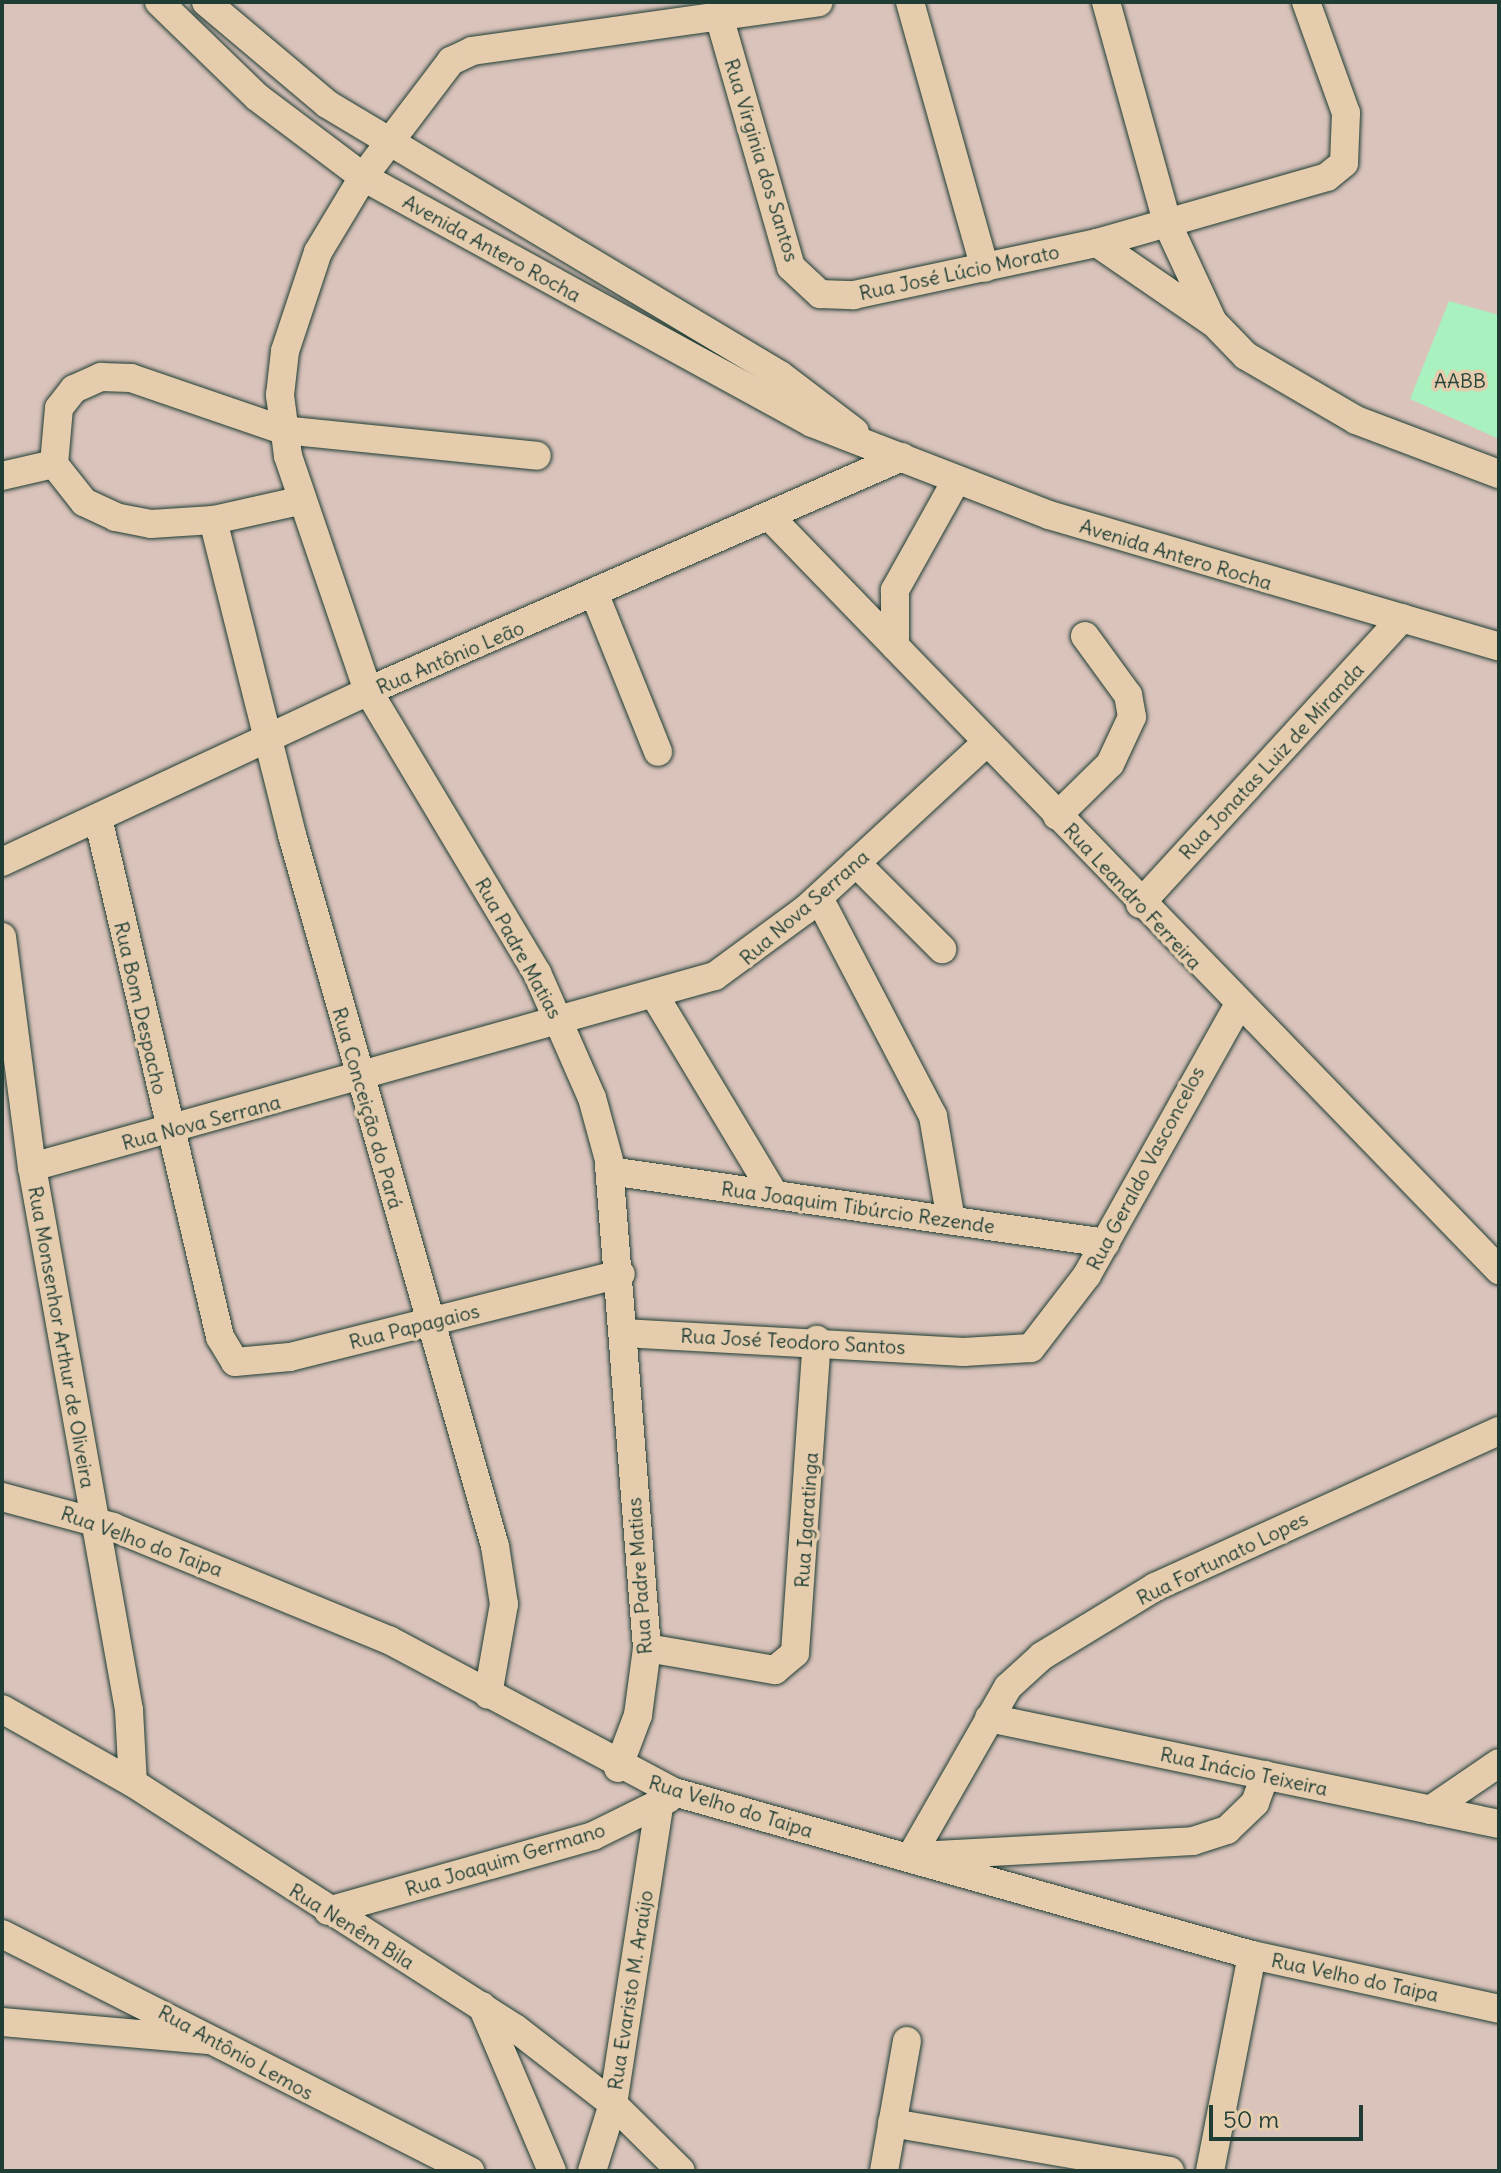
<!DOCTYPE html>
<meta charset="utf-8">
<style>
body{margin:0}
#map{position:relative;width:1501px;height:2173px;overflow:hidden;background:#dac3bb;font-family:Delius,sans-serif}
div>[style]{position:absolute}
.green>*{inset:0;background:#a9f1be}
.roads{filter:drop-shadow(0 0 2px #1f3d34) drop-shadow(0 0 2px #1f3d34)}
.minor>*{height:28px;margin:-14px;padding:0 14px;transform-origin:14px;border-radius:14px;background:#e4ccad}
span{translate:-50% -50%;white-space:nowrap;text-align:center;line-height:1.15;-webkit-text-stroke:7px #e4ccad;paint-order:stroke}
.street-label{font-size:20px;color:#1f3d34}
.park-label{font-size:20px;color:#26463b}
.frame{position:absolute;inset:0;border:4px solid #1f3d34;pointer-events:none}
.scale{position:absolute;left:1209px;top:2105px;width:154px;height:36px;box-sizing:border-box;border:4px solid #1f3d34;border-top:0;padding-left:10px;font-size:24px;line-height:28px;white-space:nowrap;color:#1f3d34;-webkit-text-stroke:6px #e4ccad;paint-order:stroke}
</style>
<div id="map">
<div class="green">
<i style="clip-path:polygon(1449px 301px,1499px 315px,1499px 439px,1410px 399px)"></i>
</div>
<div class="roads">
<div class="minor">
<i style="left:159px;top:2px;width:136px;rotate:44.1deg"></i>
<i style="left:257px;top:97px;width:133px;rotate:37deg"></i>
<i style="left:363px;top:177px;width:512px;rotate:28.72deg"></i>
<i style="left:812px;top:423px;width:254px;rotate:21.2deg"></i>
<i style="left:1049px;top:515px;width:469px;rotate:16.3deg"></i>
<i style="left:206px;top:2px;width:158px;rotate:40.1deg"></i>
<i style="left:327px;top:104px;width:528px;rotate:30.89deg"></i>
<i style="left:780px;top:375px;width:94px;rotate:37.2deg"></i>
<i style="left:910px;top:2px;width:276px;rotate:74.3deg"></i>
<i style="left:1106px;top:2px;width:231px;rotate:74.5deg"></i>
<i style="left:1168px;top:225px;width:107px;rotate:65.1deg"></i>
<i style="left:1213px;top:322px;width:47px;rotate:45.9deg"></i>
<i style="left:1246px;top:356px;width:127px;rotate:30.2deg"></i>
<i style="left:1356px;top:420px;width:153px;rotate:20.7deg"></i>
<i style="left:719px;top:16px;width:261px;rotate:74deg"></i>
<i style="left:791px;top:267px;width:40px;rotate:43deg"></i>
<i style="left:820px;top:294px;width:34px;rotate:2deg"></i>
<i style="left:854px;top:295px;width:249px;rotate:-12.1deg"></i>
<i style="left:1097px;top:243px;width:239px;rotate:-16deg"></i>
<i style="left:1327px;top:177px;width:22px;rotate:-39deg"></i>
<i style="left:1344px;top:163px;width:50px;rotate:-87.7deg"></i>
<i style="left:1346px;top:113px;width:118px;rotate:-109.8deg"></i>
<i style="left:1097px;top:243px;width:140px;rotate:34.5deg"></i>
<i style="left:2px;top:476px;width:53px;rotate:-13deg"></i>
<i style="left:299px;top:501px;width:88px;rotate:167.5deg"></i>
<i style="left:213px;top:520px;width:62px;rotate:176.3deg"></i>
<i style="left:151px;top:524px;width:36px;rotate:-169deg"></i>
<i style="left:116px;top:517px;width:35px;rotate:-155deg"></i>
<i style="left:84px;top:502px;width:48px;rotate:-128.3deg"></i>
<i style="left:54px;top:464px;width:56px;rotate:-84.9deg"></i>
<i style="left:59px;top:408px;width:24px;rotate:-52deg"></i>
<i style="left:74px;top:389px;width:30px;rotate:-24deg"></i>
<i style="left:101px;top:377px;width:30px;rotate:2deg"></i>
<i style="left:131px;top:378px;width:161px;rotate:18.9deg"></i>
<i style="left:283px;top:430px;width:255px;rotate:5.8deg"></i>
<i style="left:771px;top:518px;width:1047px;rotate:45.93deg"></i>
<i style="left:213px;top:520px;width:325px;rotate:75.9deg"></i>
<i style="left:292px;top:835px;width:739px;rotate:74.07deg"></i>
<i style="left:495px;top:1546px;width:59px;rotate:81.2deg"></i>
<i style="left:504px;top:1604px;width:92px;rotate:100deg"></i>
<i style="left:595px;top:595px;width:169px;rotate:68.1deg"></i>
<i style="left:895px;top:646px;width:56px;rotate:-90deg"></i>
<i style="left:895px;top:590px;width:125px;rotate:-60.8deg"></i>
<i style="left:1057px;top:816px;width:74px;rotate:-44.5deg"></i>
<i style="left:1110px;top:764px;width:52px;rotate:-64.9deg"></i>
<i style="left:1132px;top:717px;width:22px;rotate:-100deg"></i>
<i style="left:1128px;top:695px;width:73px;rotate:-126.1deg"></i>
<i style="left:98px;top:818px;width:533px;rotate:76.77deg"></i>
<i style="left:220px;top:1337px;width:29px;rotate:59deg"></i>
<i style="left:235px;top:1362px;width:55px;rotate:-5.2deg"></i>
<i style="left:290px;top:1357px;width:341px;rotate:-14.1deg"></i>
<i style="left:2px;top:862px;width:404px;rotate:-25deg"></i>
<i style="left:368px;top:691px;width:583px;rotate:-23.66deg"></i>
<i style="left:856px;top:863px;width:122px;rotate:45deg"></i>
<i style="left:819px;top:898px;width:246px;rotate:62.4deg"></i>
<i style="left:933px;top:1116px;width:106px;rotate:80.2deg"></i>
<i style="left:1140px;top:904px;width:388px;rotate:-47.5deg"></i>
<i style="left:2px;top:937px;width:232px;rotate:82.6deg"></i>
<i style="left:32px;top:1167px;width:552px;rotate:79.87deg"></i>
<i style="left:129px;top:1710px;width:73px;rotate:86.9deg"></i>
<i style="left:655px;top:996px;width:231px;rotate:59deg"></i>
<i style="left:32px;top:1167px;width:709px;rotate:-15.62deg"></i>
<i style="left:715px;top:976px;width:112px;rotate:-36.3deg"></i>
<i style="left:805px;top:910px;width:248px;rotate:-42.7deg"></i>
<i style="left:610px;top:1171px;width:501px;rotate:8.26deg"></i>
<i style="left:623px;top:1333px;width:341px;rotate:3.2deg"></i>
<i style="left:963px;top:1352px;width:68px;rotate:-3.4deg"></i>
<i style="left:1031px;top:1348px;width:92px;rotate:-52.5deg"></i>
<i style="left:1087px;top:1275px;width:308px;rotate:-60.7deg"></i>
<i style="left:2px;top:1497px;width:115px;rotate:15.1deg"></i>
<i style="left:113px;top:1527px;width:298px;rotate:22.3deg"></i>
<i style="left:389px;top:1640px;width:323px;rotate:28.1deg"></i>
<i style="left:674px;top:1792px;width:601px;rotate:15.75deg"></i>
<i style="left:1252px;top:1955px;width:253px;rotate:12.3deg"></i>
<i style="left:647px;top:1648px;width:130px;rotate:9.8deg"></i>
<i style="left:775px;top:1670px;width:26px;rotate:-40deg"></i>
<i style="left:795px;top:1653px;width:314px;rotate:-86deg"></i>
<i style="left:2px;top:1709px;width:150px;rotate:29.5deg"></i>
<i style="left:133px;top:1783px;width:454px;rotate:32.7deg"></i>
<i style="left:515px;top:2028px;width:124px;rotate:37.8deg"></i>
<i style="left:613px;top:2104px;width:95px;rotate:44.6deg"></i>
<i style="left:989px;top:1718px;width:521px;rotate:11.74deg"></i>
<i style="left:618px;top:1768px;width:57px;rotate:-69.3deg"></i>
<i style="left:638px;top:1715px;width:68px;rotate:-82.3deg"></i>
<i style="left:647px;top:1648px;width:489px;rotate:-94.5deg"></i>
<i style="left:609px;top:1160px;width:64px;rotate:-105.3deg"></i>
<i style="left:592px;top:1098px;width:137px;rotate:-113.7deg"></i>
<i style="left:537px;top:973px;width:329px;rotate:-120.9deg"></i>
<i style="left:368px;top:691px;width:248px;rotate:-108.8deg"></i>
<i style="left:288px;top:456px;width:62px;rotate:-97.5deg"></i>
<i style="left:280px;top:395px;width:44px;rotate:-83.5deg"></i>
<i style="left:285px;top:351px;width:104px;rotate:-71.6deg"></i>
<i style="left:318px;top:252px;width:87px;rotate:-59deg"></i>
<i style="left:363px;top:177px;width:146px;rotate:-52.8deg"></i>
<i style="left:451px;top:61px;width:23px;rotate:-25deg"></i>
<i style="left:472px;top:51px;width:350px;rotate:-8deg"></i>
<i style="left:1430px;top:1810px;width:83px;rotate:-34.3deg"></i>
<i style="left:918px;top:1856px;width:275px;rotate:-3.1deg"></i>
<i style="left:1193px;top:1841px;width:36px;rotate:-18deg"></i>
<i style="left:1227px;top:1830px;width:39px;rotate:-44deg"></i>
<i style="left:1255px;top:1803px;width:30px;rotate:-70deg"></i>
<i style="left:910px;top:1858px;width:197px;rotate:-60.2deg"></i>
<i style="left:1008px;top:1687px;width:46px;rotate:-42.4deg"></i>
<i style="left:1042px;top:1656px;width:132px;rotate:-31.4deg"></i>
<i style="left:1155px;top:1587px;width:378px;rotate:-24.4deg"></i>
<i style="left:328px;top:1911px;width:275px;rotate:-15.8deg"></i>
<i style="left:593px;top:1836px;width:84px;rotate:-26.3deg"></i>
<i style="left:2px;top:1934px;width:525px;rotate:26.86deg"></i>
<i style="left:482px;top:2006px;width:179px;rotate:67deg"></i>
<i style="left:2px;top:2022px;width:207px;rotate:5deg"></i>
<i style="left:892px;top:2123px;width:282px;rotate:9.8deg"></i>
<i style="left:592px;top:2171px;width:70px;rotate:-72.6deg"></i>
<i style="left:613px;top:2104px;width:301px;rotate:-81.2deg"></i>
<i style="left:884px;top:2171px;width:132px;rotate:-80deg"></i>
<i style="left:1210px;top:2171px;width:220px;rotate:-79deg"></i>
</div>
</div>
<div class="street-label">
<span style="left:762px;top:160px;rotate:73deg">Rua Virginia dos Santos</span>
<span style="left:492px;top:248px;rotate:29deg">Avenida Antero Rocha</span>
<span style="left:959px;top:272px;rotate:-12deg">Rua José Lúcio Morato</span>
<span style="left:1176px;top:554px;rotate:17deg">Avenida Antero Rocha</span>
<span style="left:450px;top:657px;rotate:-23deg">Rua Antônio Leão</span>
<span style="left:1271px;top:761px;rotate:-47deg">Rua Jonatas Luiz de Miranda</span>
<span style="left:1133px;top:896px;rotate:47deg">Rua Leandro Ferreira</span>
<span style="left:804px;top:907px;rotate:-41deg">Rua Nova Serrana</span>
<span style="left:519px;top:948px;rotate:61deg">Rua Padre Matias</span>
<span style="left:141px;top:1008px;rotate:77deg">Rua Bom Despacho</span>
<span style="left:368px;top:1108px;rotate:74deg">Rua Conceição do Pará</span>
<span style="left:201px;top:1122px;rotate:-15deg">Rua Nova Serrana</span>
<span style="left:1145px;top:1168px;rotate:-62deg">Rua Geraldo Vasconcelos</span>
<span style="left:858px;top:1207px;rotate:8deg">Rua Joaquim Tibúrcio Rezende</span>
<span style="left:414px;top:1326px;rotate:-14deg">Rua Papagaios</span>
<span style="left:62px;top:1337px;rotate:80deg">Rua Monsenhor Arthur de Oliveira</span>
<span style="left:793px;top:1341px;rotate:3deg">Rua José Teodoro Santos</span>
<span style="left:806px;top:1520px;rotate:-86deg">Rua Igaratinga</span>
<span style="left:142px;top:1541px;rotate:20deg">Rua Velho do Taipa</span>
<span style="left:1222px;top:1558px;rotate:-26deg">Rua Fortunato Lopes</span>
<span style="left:639px;top:1576px;rotate:-94deg">Rua Padre Matias</span>
<span style="left:1244px;top:1771px;rotate:12deg">Rua Inácio Teixeira</span>
<span style="left:731px;top:1806px;rotate:17deg">Rua Velho do Taipa</span>
<span style="left:505px;top:1859px;rotate:-17deg">Rua Joaquim Germano</span>
<span style="left:352px;top:1926px;rotate:32deg">Rua Nenêm Bila</span>
<span style="left:1355px;top:1977px;rotate:12deg">Rua Velho do Taipa</span>
<span style="left:630px;top:1990px;rotate:-81deg">Rua Evaristo M. Araújo</span>
<span style="left:236px;top:2052px;rotate:29deg">Rua Antônio Lemos</span>
</div>
<div class="park-label">
<span style="left:1460px;top:380px">AABB</span>
</div>
<div class="frame"></div>
<div class="scale">50 m</div>
</div>
